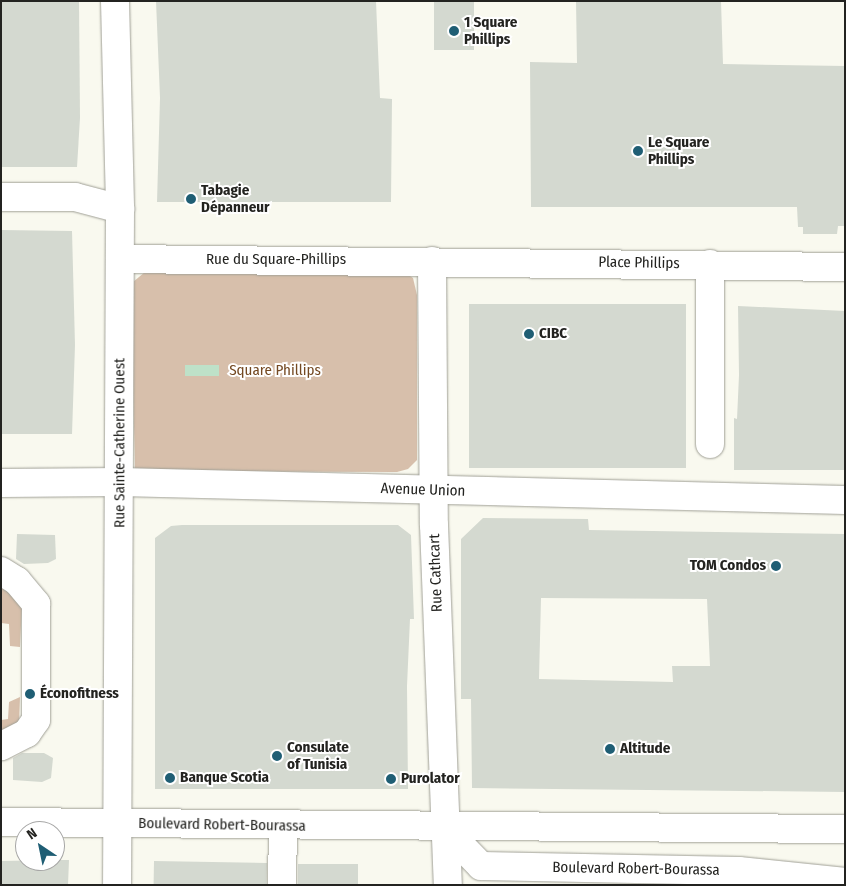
<!DOCTYPE html>
<meta charset="utf-8">
<style>
body{margin:0}
#map{position:relative;width:846px;height:886px;overflow:hidden;background:#f9f9ef;font-family:"Fira Sans Condensed",sans-serif}
div>[style]{position:absolute}
.green>*{inset:0;background:#d7bfab}
.water>*{inset:0;background:#bee1c8;transform-origin:0 0}
.building>*{inset:0;background:#d4d9d0;transform-origin:0 0}
.roads{filter:drop-shadow(0 0 1px #a0a096) drop-shadow(0 0 1px #a0a096)}
.minor>*{height:28px;margin:-14px;padding:0 14px;transform-origin:14px;border-radius:14px;background:#fff}
.major>*{height:28px;margin:-14px;padding:0 14px;transform-origin:14px;border-radius:14px;background:#fff}
.dots>*{width:14px;height:14px;translate:-50% -50%;box-sizing:border-box;border:2px solid #fff;border-radius:50%}
span{translate:-50% -50%;white-space:nowrap;text-align:center;line-height:1.15;-webkit-text-stroke:4px #fff;paint-order:stroke}
.poi-label{font-size:15px;color:#232320;font-weight:700}
.left{translate:0 -50%;text-align:left}
.right{translate:-100% -50%;text-align:right}
.street-label{font-size:15px;color:#232320}
.park-label{font-size:15px;color:#744922}
.frame{position:absolute;inset:0;border:2px solid #232320;pointer-events:none}
.north{position:absolute;left:15px;top:821px;width:50px;height:50px;box-sizing:border-box;background:#fff;border:1px solid #a7a7a6;border-radius:50%;rotate:326deg;font-size:14px;font-weight:700;line-height:20px;text-align:center;color:#232320}
.north::after{content:'';display:block;margin:auto;width:18px;height:22px;background:#1f5e74;clip-path:polygon(50% 0,100% 100%,50% 72%,0 100%)}
</style>
<div id="map">
<div class="green">
<i style="clip-path:polygon(145px 272px,407px 274px,413px 278px,417px 295px,417px 460px,408px 469px,397px 472px,135px 471px,131px 291px,133px 282px)"></i>
<i style="clip-path:polygon(1px 586px,15px 593px,22px 604px,20px 647px,10px 646px,9px 624px,1px 623px)"></i>
<i style="clip-path:polygon(20px 697px,19px 725px,1px 730px,1px 720px,8px 719px,9px 702px)"></i>
</div>
<div class="water">
<i style="left:219px;top:365px;width:11px;height:34px;rotate:90deg"></i>
</div>
<div class="building">
<i style="clip-path:polygon(1px 1px,79px 1px,80px 118px,77px 167px,1px 167px)"></i>
<i style="clip-path:polygon(156px 1px,376px 1px,380px 98px,392px 99px,391px 202px,157px 202px,160px 98px)"></i>
<i style="left:434px;top:1px;width:40px;height:49px"></i>
<i style="clip-path:polygon(576px 1px,721px 1px,723px 64px,845px 66px,845px 226px,838px 226px,837px 234px,803px 234px,803px 227px,798px 227px,797px 207px,531px 207px,530px 62px,577px 63px)"></i>
<i style="clip-path:polygon(1px 230px,72px 231px,75px 345px,72px 434px,1px 434px)"></i>
<i style="left:469px;top:304px;width:217px;height:164px"></i>
<i style="clip-path:polygon(738px 306px,845px 311px,845px 470px,734px 470px,734px 418px,737px 419px,739px 375px)"></i>
<i style="clip-path:polygon(evenodd,483px 518px,588px 519px,589px 530px,845px 534px,845px 792px,472px 788px,471px 699px,461px 699px,461px 539px,483px 518px,541px 598px,707px 599px,710px 666px,672px 666px,673px 682px,539px 679px,541px 598px)"></i>
<i style="clip-path:polygon(182px 525px,398px 525px,411px 535px,414px 619px,410px 619px,407px 686px,408px 789px,155px 789px,155px 538px,171px 526px)"></i>
<i style="clip-path:polygon(17px 534px,55px 535px,56px 559px,48px 563px,24px 564px,16px 559px)"></i>
<i style="clip-path:polygon(22px 753px,44px 753px,53px 758px,51px 778px,42px 782px,13px 780px,13px 758px)"></i>
<i style="clip-path:polygon(55px 860px,69px 860px,68px 885px,1px 885px,1px 861px)"></i>
<i style="left:154px;top:861px;width:113px;height:24px;rotate:1deg"></i>
<i style="left:298px;top:864px;width:60px;height:21px"></i>
</div>
<div class="roads">
<div class="minor">
<i style="left:115px;top:1px;width:208px;rotate:88.6deg"></i>
<i style="left:120px;top:209px;width:676px;rotate:90.25deg"></i>
<i style="left:1px;top:197px;width:74px"></i>
<i style="left:75px;top:197px;width:47px;rotate:14.9deg"></i>
<i style="left:120px;top:259px;width:725px;rotate:0.63deg"></i>
<i style="left:432px;top:261px;width:264px;rotate:89.6deg"></i>
<i style="left:434px;top:525px;width:360px;rotate:87.8deg"></i>
<i style="left:710px;top:264px;width:180px;rotate:90deg"></i>
<i style="left:1px;top:483px;width:119px;rotate:-0.5deg"></i>
<i style="left:120px;top:482px;width:725px;rotate:1.42deg"></i>
<i style="left:1px;top:571px;width:19px;rotate:32deg"></i>
<i style="left:17px;top:581px;width:30px;rotate:50deg"></i>
<i style="left:36px;top:604px;width:116px;rotate:90deg"></i>
<i style="left:36px;top:720px;width:16px;rotate:125deg"></i>
<i style="left:27px;top:733px;width:29px;rotate:153deg"></i>
<i style="left:282px;top:885px;width:60px;rotate:-89deg"></i>
</div>
<div class="major">
<i style="left:1px;top:822px;width:844px;rotate:0.48deg"></i>
<i style="left:443px;top:827px;width:54px;rotate:45.7deg"></i>
<i style="left:481px;top:866px;width:258px;rotate:1.1deg"></i>
<i style="left:739px;top:871px;width:107px;rotate:5.9deg"></i>
</div>
</div>
<div class="dots">
<i style="left:454px;top:31px;background:#1f5e74"></i>
<i style="left:638px;top:151px;background:#1f5e74"></i>
<i style="left:191px;top:199px;background:#1f5e74"></i>
<i style="left:529px;top:334px;background:#1f5e74"></i>
<i style="left:776px;top:566px;background:#1f5e74"></i>
<i style="left:30px;top:694px;background:#1f5e74"></i>
<i style="left:610px;top:749px;background:#1f5e74"></i>
<i style="left:277px;top:756px;background:#1f5e74"></i>
<i style="left:170px;top:778px;background:#1f5e74"></i>
<i style="left:391px;top:779px;background:#1f5e74"></i>
</div>
<div class="poi-label">
<span class="left" style="left:464px;top:31px">1 Square<br>Phillips</span>
<span class="left" style="left:648px;top:151px">Le Square<br>Phillips</span>
<span class="left" style="left:201px;top:199px">Tabagie<br>Dépanneur</span>
<span class="left" style="left:539px;top:334px">CIBC</span>
<span class="right" style="left:766px;top:566px">TOM Condos</span>
<span class="left" style="left:40px;top:694px">Éconofitness</span>
<span class="left" style="left:287px;top:756px">Consulate<br>of Tunisia</span>
<span class="left" style="left:620px;top:749px">Altitude</span>
<span class="left" style="left:180px;top:778px">Banque Scotia</span>
<span class="left" style="left:401px;top:779px">Purolator</span>
</div>
<div class="street-label">
<span style="left:276px;top:260px">Rue du Square-Phillips</span>
<span style="left:639px;top:263px;rotate:1deg">Place Phillips</span>
<span style="left:120px;top:443px;rotate:-90deg">Rue Sainte-Catherine Ouest</span>
<span style="left:423px;top:490px;rotate:2deg">Avenue Union</span>
<span style="left:436px;top:573px;rotate:-92deg">Rue Cathcart</span>
<span style="left:222px;top:825px;rotate:1deg">Boulevard Robert-Bourassa</span>
<span style="left:636px;top:869px;rotate:1deg">Boulevard Robert-Bourassa</span>
</div>
<div class="park-label">
<span style="left:275px;top:371px">Square Phillips</span>
</div>
<div class="frame"></div>
<div class="north">N</div>
</div>
